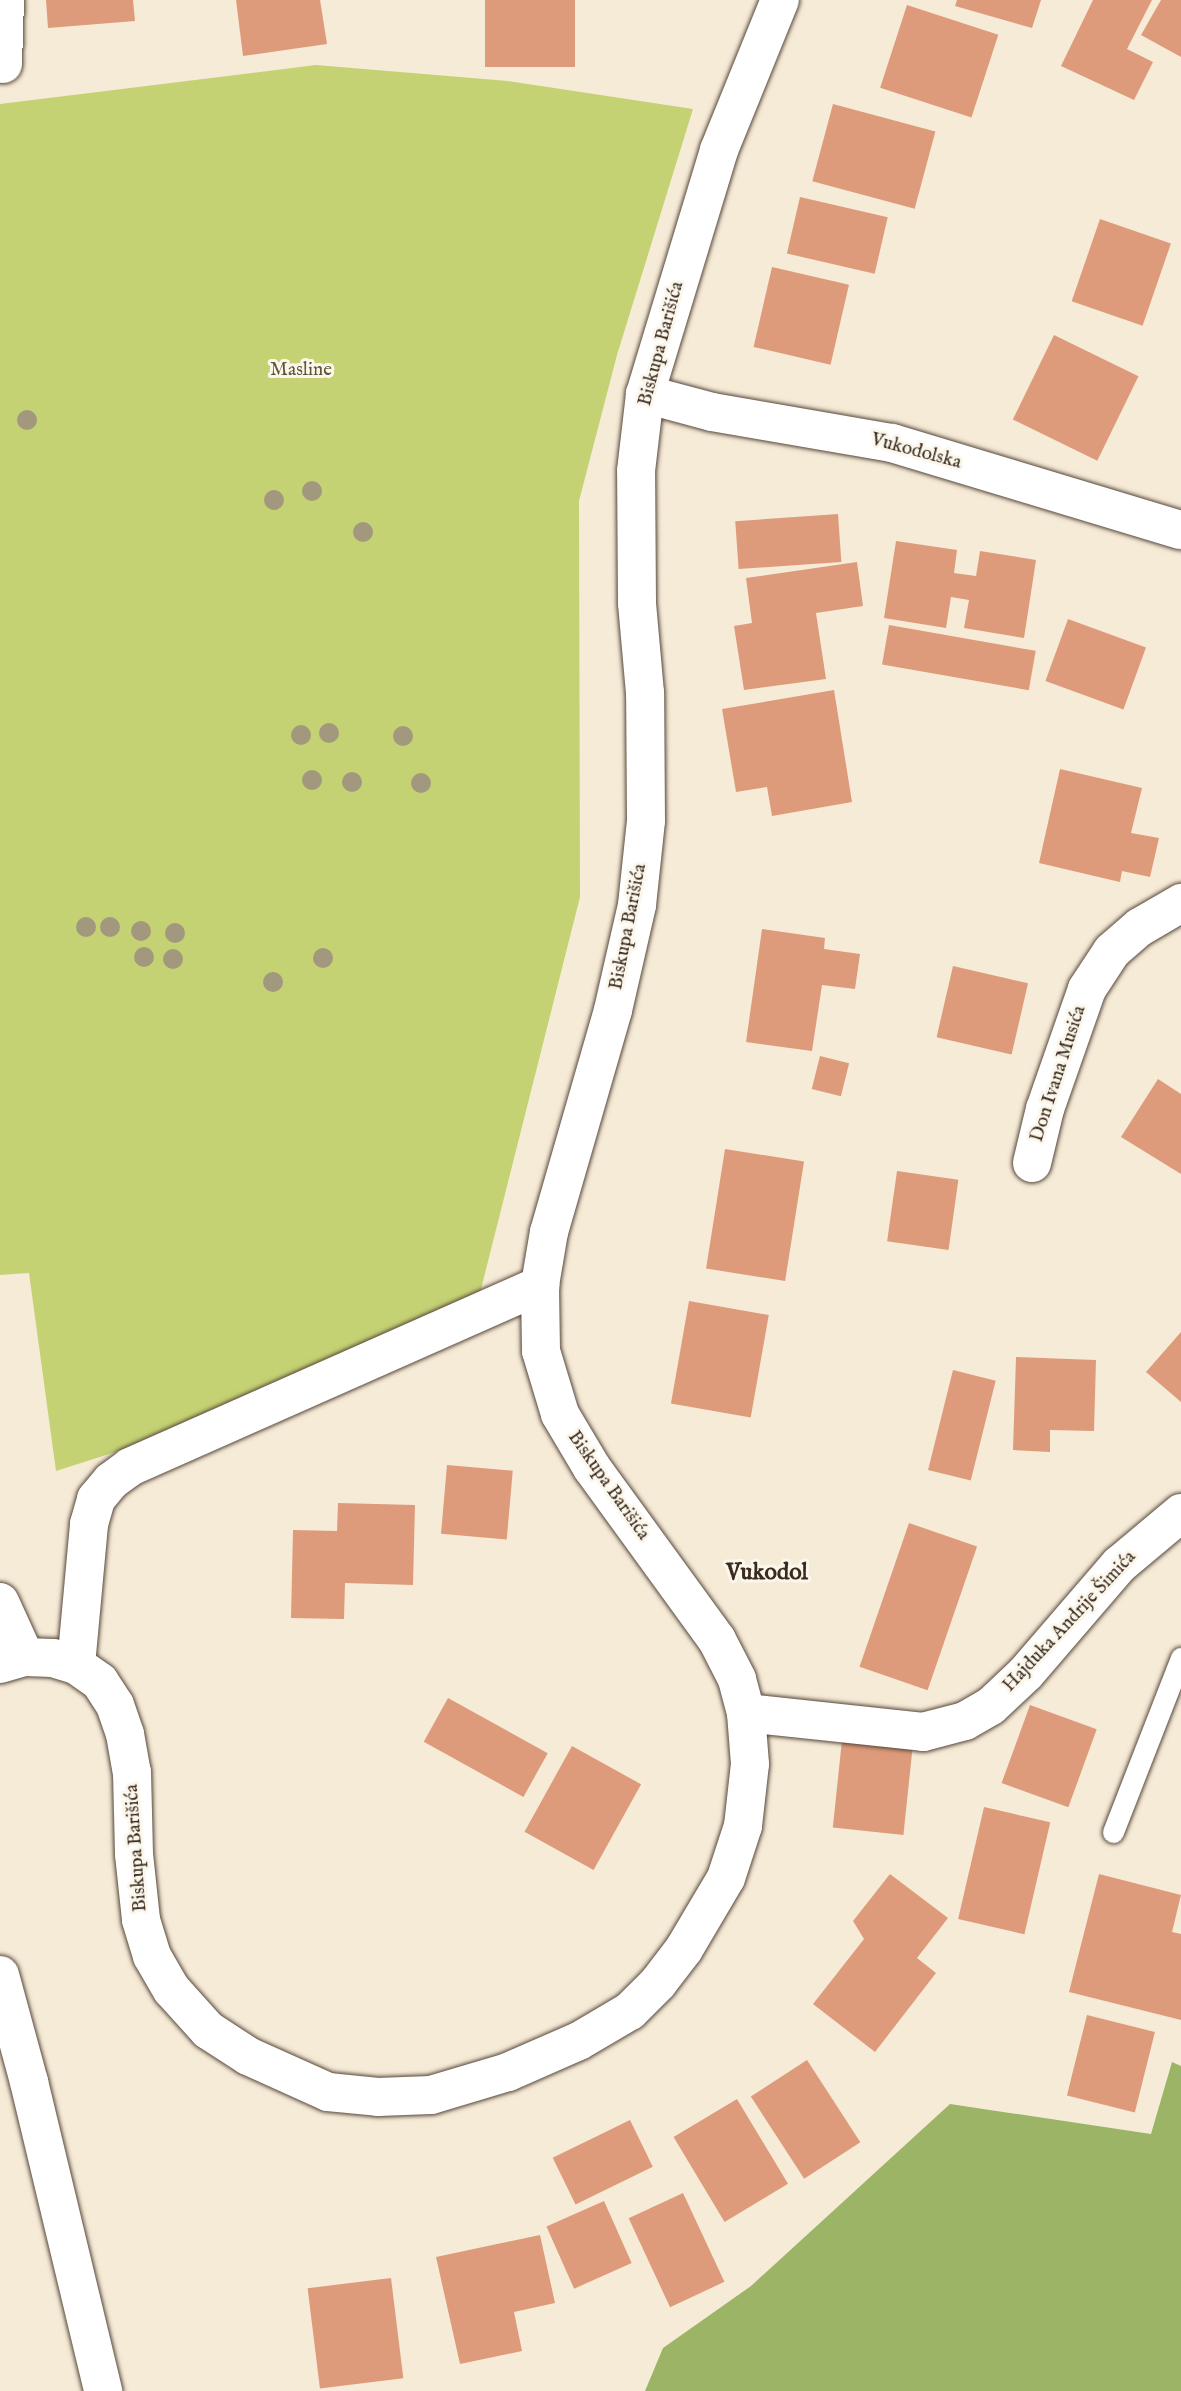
<!DOCTYPE html>
<meta charset="utf-8">
<style>
body{margin:0}
#map{position:relative;width:1181px;height:2391px;overflow:hidden;background:#f6ebd7;font-family:"IM FELL English",serif}
div>[style]{position:absolute}
.green>*{inset:0;background:#c5d274}
.forest>*{inset:0;background:#9cb466}
.building>*{inset:0;background:#de9b7b;transform-origin:0 0}
.roads{filter:drop-shadow(0 0 2px #57473a) drop-shadow(0 0 2px #57473a)}
.service>*{height:21px;margin:-10.5px;padding:0 10.5px;transform-origin:10.5px;border-radius:10.5px;background:#fff}
.minor>*{height:38px;margin:-19px;padding:0 19px;transform-origin:19px;border-radius:19px;background:#fff}
.primary>*{height:38px;margin:-19px;padding:0 19px;transform-origin:19px;border-radius:19px;background:#fff}
.trees>*{width:20px;height:20px;margin:-10px;border-radius:50%;background:#a2987d}
span{translate:-50% -50%;white-space:nowrap;text-align:center;line-height:1.15;-webkit-text-stroke:6px #fbf7ec;paint-order:stroke}
.street-label{font-size:19px;color:#3b2a1e}
.park-label{font-size:19px;color:#5e5434}
.quarter-label{font-size:23px;color:#3b2a1e;font-weight:700}
</style>
<div id="map">
<div class="green">
<i style="clip-path:polygon(316px 65px,508px 81px,693px 109px,617px 355px,579px 501px,580px 897px,477px 1305px,300px 1393px,56px 1471px,29px 1273px,0 1275px,0 104px)"></i>
</div>
<div class="forest">
<i style="clip-path:polygon(1172px 2062px,1181px 2066px,1181px 2391px,645px 2391px,663px 2348px,751px 2286px,950px 2104px,1151px 2134px)"></i>
</div>
<div class="building">
<i style="clip-path:polygon(46px 0,133px 0,135px 21px,48px 28px)"></i>
<i style="clip-path:polygon(236px 0,320px 0,327px 44px,243px 56px)"></i>
<i style="left:485px;top:0;width:90px;height:67px"></i>
<i style="clip-path:polygon(957px 0,1041px 0,1032px 28px,955px 6px)"></i>
<i style="clip-path:polygon(1093px 0,1152px 0,1127px 49px,1153px 62px,1134px 100px,1061px 66px)"></i>
<i style="clip-path:polygon(1161px 0,1181px 0,1181px 57px,1141px 35px)"></i>
<i style="left:907px;top:5px;width:96px;height:87px;rotate:18deg"></i>
<i style="left:833px;top:104px;width:106px;height:80px;rotate:15deg"></i>
<i style="left:800px;top:197px;width:90px;height:58px;rotate:13deg"></i>
<i style="left:1100px;top:219px;width:75px;height:87px;rotate:19deg"></i>
<i style="left:772px;top:267px;width:79px;height:82px;rotate:13deg"></i>
<i style="left:1054px;top:335px;width:94px;height:94px;rotate:26deg"></i>
<i style="left:838px;top:514px;width:48px;height:103px;rotate:86deg"></i>
<i style="clip-path:polygon(896px 541px,957px 550px,954px 573px,976px 576px,980px 551px,1036px 560px,1024px 638px,964px 628px,969px 600px,951px 597px,946px 628px,884px 618px)"></i>
<i style="clip-path:polygon(857px 562px,863px 606px,816px 613px,826px 679px,744px 690px,734px 626px,752px 623px,746px 578px)"></i>
<i style="left:1068px;top:619px;width:83px;height:66px;rotate:20deg"></i>
<i style="left:889px;top:625px;width:149px;height:40px;rotate:10deg"></i>
<i style="clip-path:polygon(834px 690px,852px 802px,772px 816px,767px 787px,736px 792px,722px 709px)"></i>
<i style="clip-path:polygon(1060px 769px,1142px 788px,1131px 833px,1159px 838px,1150px 877px,1122px 871px,1120px 882px,1039px 863px)"></i>
<i style="clip-path:polygon(762px 929px,825px 938px,824px 949px,860px 954px,855px 989px,822px 985px,812px 1051px,746px 1042px)"></i>
<i style="left:953px;top:966px;width:77px;height:73px;rotate:13deg"></i>
<i style="left:820px;top:1056px;width:30px;height:34px;rotate:14deg"></i>
<i style="clip-path:polygon(1158px 1079px,1181px 1094px,1181px 1174px,1121px 1137px)"></i>
<i style="left:725px;top:1149px;width:80px;height:121px;rotate:9deg"></i>
<i style="left:897px;top:1171px;width:62px;height:71px;rotate:8deg"></i>
<i style="left:689px;top:1301px;width:81px;height:104px;rotate:10deg"></i>
<i style="clip-path:polygon(1181px 1332px,1181px 1402px,1146px 1372px)"></i>
<i style="clip-path:polygon(1016px 1357px,1096px 1360px,1094px 1431px,1050px 1430px,1050px 1452px,1013px 1450px)"></i>
<i style="left:953px;top:1370px;width:44px;height:103px;rotate:14deg"></i>
<i style="left:447px;top:1465px;width:66px;height:69px;rotate:5deg"></i>
<i style="clip-path:polygon(338px 1503px,415px 1505px,413px 1585px,345px 1583px,344px 1619px,291px 1618px,293px 1530px,337px 1531px)"></i>
<i style="left:909px;top:1523px;width:72px;height:152px;rotate:19deg"></i>
<i style="left:448px;top:1698px;width:114px;height:50px;rotate:29deg"></i>
<i style="left:1030px;top:1705px;width:71px;height:83px;rotate:20deg"></i>
<i style="left:842px;top:1740px;width:71px;height:88px;rotate:6deg"></i>
<i style="left:572px;top:1746px;width:79px;height:98px;rotate:29deg"></i>
<i style="left:984px;top:1807px;width:68px;height:115px;rotate:13deg"></i>
<i style="clip-path:polygon(890px 1874px,948px 1918px,917px 1958px,936px 1973px,875px 2052px,813px 2004px,864px 1939px,853px 1921px)"></i>
<i style="clip-path:polygon(1099px 1874px,1181px 1895px,1172px 1932px,1181px 1934px,1181px 2020px,1069px 1992px)"></i>
<i style="left:1087px;top:2015px;width:70px;height:83px;rotate:14deg"></i>
<i style="left:807px;top:2060px;width:98px;height:67px;rotate:57deg"></i>
<i style="left:737px;top:2099px;width:99px;height:74px;rotate:59deg"></i>
<i style="left:630px;top:2120px;width:52px;height:86px;rotate:64deg"></i>
<i style="left:683px;top:2193px;width:98px;height:60px;rotate:65deg"></i>
<i style="left:604px;top:2201px;width:68px;height:63px;rotate:66deg"></i>
<i style="clip-path:polygon(540px 2235px,555px 2303px,514px 2312px,522px 2351px,460px 2364px,436px 2257px)"></i>
<i style="left:391px;top:2278px;width:101px;height:84px;rotate:83deg"></i>
</div>
<div class="roads">
<div class="service">
<i style="left:1113px;top:1832px;width:187px;rotate:-68.7deg"></i>
</div>
<div class="minor">
<i style="left:3px;top:64px;width:64px;rotate:-88.2deg"></i>
<i style="left:645px;top:394px;width:69px;rotate:15deg"></i>
<i style="left:712px;top:412px;width:183px;rotate:9.8deg"></i>
<i style="left:892px;top:443px;width:302px;rotate:16.8deg"></i>
<i style="left:1032px;top:1163px;width:56px;rotate:-76.5deg"></i>
<i style="left:1045px;top:1109px;width:127px;rotate:-70.7deg"></i>
<i style="left:1087px;top:989px;width:45px;rotate:-56.7deg"></i>
<i style="left:1112px;top:951px;width:37px;rotate:-41deg"></i>
<i style="left:1140px;top:927px;width:48px;rotate:-30.3deg"></i>
<i style="left:0;top:1602px;width:60px;rotate:65.6deg"></i>
<i style="left:76px;top:1665px;width:142px;rotate:-84.7deg"></i>
<i style="left:89px;top:1524px;width:26px;rotate:-74deg"></i>
<i style="left:96px;top:1499px;width:23px;rotate:-50deg"></i>
<i style="left:111px;top:1481px;width:24px;rotate:-36deg"></i>
<i style="left:130px;top:1467px;width:449px;rotate:-23.9deg"></i>
<i style="left:746px;top:1713px;width:178px;rotate:6.1deg"></i>
<i style="left:923px;top:1732px;width:43px;rotate:-14.7deg"></i>
<i style="left:965px;top:1721px;width:30px;rotate:-30deg"></i>
<i style="left:991px;top:1706px;width:48px;rotate:-43.3deg"></i>
<i style="left:1026px;top:1673px;width:143px;rotate:-49.3deg"></i>
<i style="left:1119px;top:1565px;width:81px;rotate:-40deg"></i>
</div>
<div class="primary">
<i style="left:0;top:1664px;width:26px;rotate:-16deg"></i>
<i style="left:25px;top:1657px;width:28px;rotate:2deg"></i>
<i style="left:53px;top:1658px;width:24px;rotate:17deg"></i>
<i style="left:76px;top:1665px;width:29px;rotate:35deg"></i>
<i style="left:100px;top:1682px;width:27px;rotate:57deg"></i>
<i style="left:115px;top:1705px;width:31px;rotate:71deg"></i>
<i style="left:125px;top:1734px;width:39px;rotate:80deg"></i>
<i style="left:132px;top:1772px;width:82px;rotate:88.6deg"></i>
<i style="left:134px;top:1854px;width:66px;rotate:83.9deg"></i>
<i style="left:141px;top:1920px;width:38px;rotate:73deg"></i>
<i style="left:152px;top:1956px;width:39px;rotate:60deg"></i>
<i style="left:172px;top:1990px;width:54px;rotate:48deg"></i>
<i style="left:208px;top:2030px;width:48px;rotate:33deg"></i>
<i style="left:248px;top:2056px;width:88px;rotate:24.2deg"></i>
<i style="left:328px;top:2092px;width:50px;rotate:5.7deg"></i>
<i style="left:378px;top:2097px;width:53px;rotate:-2.2deg"></i>
<i style="left:431px;top:2095px;width:80px;rotate:-16.6deg"></i>
<i style="left:508px;top:2072px;width:77px;rotate:-23.6deg"></i>
<i style="left:579px;top:2041px;width:59px;rotate:-30.5deg"></i>
<i style="left:630px;top:2011px;width:40px;rotate:-45deg"></i>
<i style="left:658px;top:1983px;width:43px;rotate:-52.6deg"></i>
<i style="left:684px;top:1949px;width:82px;rotate:-59.4deg"></i>
<i style="left:726px;top:1878px;width:55px;rotate:-71.9deg"></i>
<i style="left:743px;top:1826px;width:62px;rotate:-83.6deg"></i>
<i style="left:750px;top:1764px;width:51px;rotate:-94.5deg"></i>
<i style="left:746px;top:1713px;width:35px;rotate:-105deg"></i>
<i style="left:737px;top:1679px;width:44px;rotate:-117.1deg"></i>
<i style="left:717px;top:1640px;width:213px;rotate:-126deg"></i>
<i style="left:592px;top:1468px;width:63px;rotate:-120.7deg"></i>
<i style="left:560px;top:1414px;width:66px;rotate:-106.8deg"></i>
<i style="left:541px;top:1351px;width:66px;rotate:-90.9deg"></i>
<i style="left:540px;top:1285px;width:54px;rotate:-80.4deg"></i>
<i style="left:549px;top:1232px;width:231px;rotate:-73.9deg"></i>
<i style="left:613px;top:1010px;width:108px;rotate:-77.1deg"></i>
<i style="left:637px;top:905px;width:84px;rotate:-83.9deg"></i>
<i style="left:646px;top:821px;width:128px;rotate:-90.4deg"></i>
<i style="left:645px;top:693px;width:90px;rotate:-95.1deg"></i>
<i style="left:637px;top:603px;width:132px;rotate:-90.4deg"></i>
<i style="left:636px;top:471px;width:78px;rotate:-83.3deg"></i>
<i style="left:645px;top:394px;width:255px;rotate:-73.1deg"></i>
<i style="left:719px;top:150px;width:162px;rotate:-67.9deg"></i>
<i style="left:0;top:1975px;width:111px;rotate:74.8deg"></i>
<i style="left:29px;top:2082px;width:318px;rotate:76.5deg"></i>
</div>
</div>
<div class="trees">
<i style="left:27px;top:420px"></i>
<i style="left:312px;top:491px"></i>
<i style="left:274px;top:500px"></i>
<i style="left:363px;top:532px"></i>
<i style="left:329px;top:733px"></i>
<i style="left:301px;top:735px"></i>
<i style="left:403px;top:736px"></i>
<i style="left:312px;top:780px"></i>
<i style="left:352px;top:782px"></i>
<i style="left:421px;top:783px"></i>
<i style="left:86px;top:927px"></i>
<i style="left:110px;top:927px"></i>
<i style="left:141px;top:931px"></i>
<i style="left:175px;top:933px"></i>
<i style="left:144px;top:957px"></i>
<i style="left:323px;top:958px"></i>
<i style="left:173px;top:959px"></i>
<i style="left:273px;top:982px"></i>
</div>
<div class="street-label">
<span style="left:662px;top:344px;rotate:-75deg">Biskupa Barišića</span>
<span style="left:916px;top:452px;rotate:15deg">Vukodolska</span>
<span style="left:629px;top:927px;rotate:-79deg">Biskupa Barišića</span>
<span style="left:1059px;top:1074px;rotate:-72deg">Don Ivana Musića</span>
<span style="left:608px;top:1486px;rotate:55deg">Biskupa Barišića</span>
<span style="left:1070px;top:1622px;rotate:-47deg">Hajduka Andrije Šimića</span>
<span style="left:137px;top:1848px;rotate:-94deg">Biskupa Barišića</span>
</div>
<div class="park-label">
<span style="left:301px;top:371px">Masline</span>
</div>
<div class="quarter-label">
<span style="left:767px;top:1573px">Vukodol</span>
</div>
</div>
